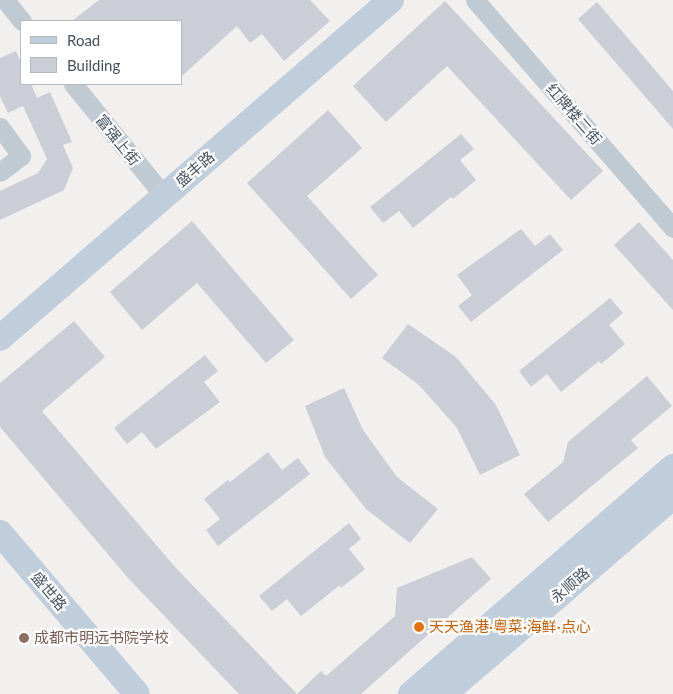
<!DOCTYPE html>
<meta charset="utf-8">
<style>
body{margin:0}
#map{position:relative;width:673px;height:694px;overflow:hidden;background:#f2efef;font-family:Lato,"Noto Sans SC",sans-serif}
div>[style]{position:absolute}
.building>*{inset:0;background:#cbced6}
.street>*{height:19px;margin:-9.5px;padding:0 9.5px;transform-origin:9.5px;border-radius:9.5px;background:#bfcad3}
.secondary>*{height:26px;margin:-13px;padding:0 13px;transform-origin:13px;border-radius:13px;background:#c0cddb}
.dots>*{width:14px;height:14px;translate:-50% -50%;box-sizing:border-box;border:2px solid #fff;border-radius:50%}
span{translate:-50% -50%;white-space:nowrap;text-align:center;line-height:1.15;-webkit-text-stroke:4.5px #fff;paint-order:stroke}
.street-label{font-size:15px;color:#455360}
.food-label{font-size:15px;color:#c56008}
.left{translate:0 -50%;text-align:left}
.education-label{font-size:15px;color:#785e54}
.legend{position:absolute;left:20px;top:20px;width:162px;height:65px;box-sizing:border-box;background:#fff;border:1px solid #b5babf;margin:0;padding:6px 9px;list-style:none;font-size:15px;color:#455360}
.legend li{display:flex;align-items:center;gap:10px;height:25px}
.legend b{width:25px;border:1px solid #b5babf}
</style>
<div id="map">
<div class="building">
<i style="clip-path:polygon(99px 0,310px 0,330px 21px,284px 61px,262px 34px,250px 43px,237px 26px,181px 77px,181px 21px,72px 21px)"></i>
<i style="clip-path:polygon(445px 1px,603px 171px,571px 200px,447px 66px,386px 122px,353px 86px)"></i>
<i style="clip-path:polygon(597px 2px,673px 91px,673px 129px,578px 19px)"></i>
<i style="clip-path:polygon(16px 51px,21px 63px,21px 84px,31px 84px,37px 98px,50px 92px,72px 142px,63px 145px,73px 168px,64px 190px,0 220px,0 191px,38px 173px,47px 159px,23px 106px,8px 113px,0 96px,0 58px)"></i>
<i style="clip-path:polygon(328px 110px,362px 148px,307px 196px,378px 275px,351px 299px,247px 183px)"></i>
<i style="clip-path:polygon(461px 134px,474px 149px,460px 160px,476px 180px,453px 199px,451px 197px,413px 228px,399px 211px,383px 223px,370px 207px)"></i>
<i style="clip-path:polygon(192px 221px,294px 340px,266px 363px,197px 283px,142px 330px,110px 292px)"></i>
<i style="clip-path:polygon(639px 222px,673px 260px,673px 310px,614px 245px)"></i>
<i style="clip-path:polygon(521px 229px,535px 246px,550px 234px,563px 250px,471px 322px,458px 306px,472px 295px,457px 275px)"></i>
<i style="clip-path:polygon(610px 298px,623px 313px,609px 325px,625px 344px,601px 364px,599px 361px,561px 392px,547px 374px,531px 387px,519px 371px)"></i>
<i style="clip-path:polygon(74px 321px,105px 357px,42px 411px,175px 567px,297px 694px,321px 671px,326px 676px,395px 616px,397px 588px,472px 557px,491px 579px,361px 694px,239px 694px,128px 578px,0 427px,0 383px)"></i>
<i style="clip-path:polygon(408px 324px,456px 357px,496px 405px,520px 455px,480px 475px,457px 428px,419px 385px,382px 358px)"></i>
<i style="clip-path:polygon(205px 355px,218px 371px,204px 382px,220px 402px,156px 449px,142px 432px,127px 444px,114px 428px)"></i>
<i style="clip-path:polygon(647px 376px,672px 406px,631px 440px,638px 448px,548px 522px,524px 494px,563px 462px,568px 442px)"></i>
<i style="clip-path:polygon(344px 388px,363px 430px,397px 477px,438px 509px,410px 543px,366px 509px,325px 457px,305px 406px)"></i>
<i style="clip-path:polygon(268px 452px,282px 470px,298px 458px,310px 474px,218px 546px,206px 530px,220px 519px,204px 499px,228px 480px,230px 482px)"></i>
<i style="clip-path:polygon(349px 523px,361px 539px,349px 549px,365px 569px,341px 588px,340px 585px,301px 616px,287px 599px,272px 611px,259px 596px)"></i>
</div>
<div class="street">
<i style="left:5px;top:0;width:27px;rotate:51deg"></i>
<i style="left:475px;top:0;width:302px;rotate:49deg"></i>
<i style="left:73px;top:84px;width:144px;rotate:50.9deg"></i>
<i style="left:0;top:127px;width:36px;rotate:54deg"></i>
<i style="left:21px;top:156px;width:26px;rotate:143deg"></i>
</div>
<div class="secondary">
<i style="left:0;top:338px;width:517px;rotate:-40.84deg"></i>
<i style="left:0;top:533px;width:211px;rotate:49.6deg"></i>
<i style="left:411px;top:694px;width:347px;rotate:-40.9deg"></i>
<i style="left:444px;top:694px;width:303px;rotate:-40.8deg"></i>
</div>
<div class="dots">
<i style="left:419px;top:627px;background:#e8710a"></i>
<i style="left:24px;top:638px;background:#8d6e63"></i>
</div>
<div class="street-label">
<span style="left:574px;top:114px;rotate:49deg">红牌楼二街</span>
<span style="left:118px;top:140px;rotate:51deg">富强上街</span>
<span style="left:195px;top:169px;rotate:-41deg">盛丰路</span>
<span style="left:570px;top:585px;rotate:-41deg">永顺路</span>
<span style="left:49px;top:591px;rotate:50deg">盛世路</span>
</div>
<div class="food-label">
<span class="left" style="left:429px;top:627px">天天渔港·粤菜·海鲜·点心</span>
</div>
<div class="education-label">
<span class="left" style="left:34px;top:638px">成都市明远书院学校</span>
</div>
<ul class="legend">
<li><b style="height:6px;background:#c0cddb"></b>Road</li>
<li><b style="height:14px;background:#cbced6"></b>Building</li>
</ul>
</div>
